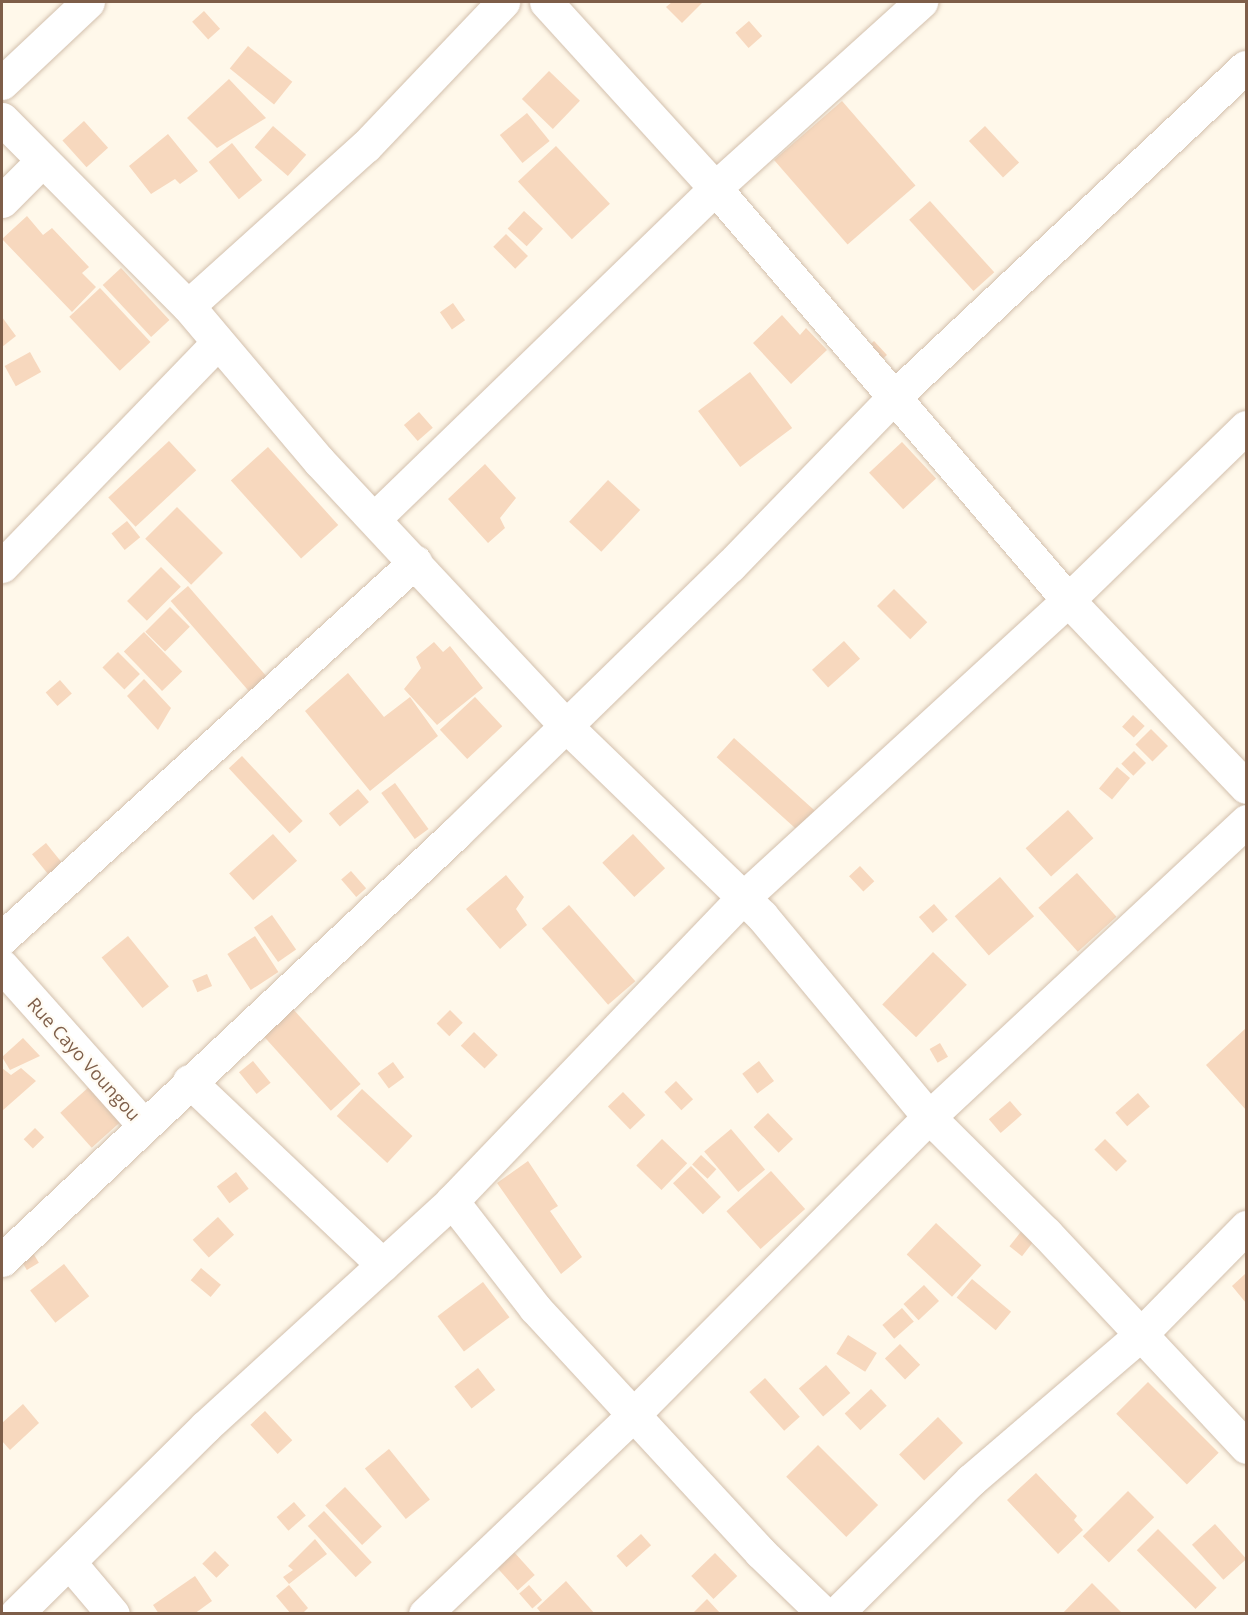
<!DOCTYPE html>
<style>
body{margin:0}
#map{position:relative;width:1248px;height:1615px;overflow:hidden;background:#fff8ea;font-family:"Open Sans",sans-serif}
div>[style]{position:absolute}
.building>*{inset:0;background:#f7d8be;transform-origin:0 0}
.roads{filter:drop-shadow(0 0 2px #d3c0ad) drop-shadow(0 0 2px #d3c0ad)}
.minor>*{height:33px;margin:-16.5px;padding:0 16.5px;transform-origin:16.5px;border-radius:16.5px;background:#fff}
span{translate:-50% -50%;white-space:nowrap;text-align:center;line-height:1.15;-webkit-text-stroke:4.5px #fffbf3;paint-order:stroke}
.street-label{font-size:18px;color:#7e5e49}
.frame{position:absolute;inset:0;border:3px solid #7e5e49;pointer-events:none}
</style>
<div id="map">
<div class="building">
<i style="clip-path:polygon(672px 2px,703px 2px,682px 23px,666px 7px)"></i>
<i style="left:204px;top:11px;width:24px;height:16px;rotate:48deg"></i>
<i style="left:749px;top:21px;width:20px;height:18px;rotate:49deg"></i>
<i style="left:248px;top:46px;width:57px;height:29px;rotate:39deg"></i>
<i style="left:549px;top:71px;width:43px;height:39px;rotate:44deg"></i>
<i style="clip-path:polygon(229px 79px,266px 118px,217px 148px,187px 118px)"></i>
<i style="left:842px;top:101px;width:112px;height:90px;rotate:49deg"></i>
<i style="left:527px;top:113px;width:36px;height:35px;rotate:51deg"></i>
<i style="left:84px;top:121px;width:36px;height:29px;rotate:48deg"></i>
<i style="left:273px;top:126px;width:44px;height:28px;rotate:41deg"></i>
<i style="left:985px;top:126px;width:50px;height:22px;rotate:47deg"></i>
<i style="clip-path:polygon(168px 134px,198px 171px,180px 184px,175px 179px,151px 194px,129px 166px)"></i>
<i style="left:232px;top:143px;width:48px;height:30px;rotate:51deg"></i>
<i style="left:556px;top:146px;width:79px;height:52px;rotate:47deg"></i>
<i style="left:930px;top:201px;width:96px;height:28px;rotate:48deg"></i>
<i style="left:524px;top:211px;width:26px;height:24px;rotate:43deg"></i>
<i style="clip-path:polygon(27px 216px,43px 235px,52px 228px,89px 267px,82px 273px,96px 287px,72px 312px,2px 239px)"></i>
<i style="left:506px;top:234px;width:31px;height:18px;rotate:45deg"></i>
<i style="left:121px;top:268px;width:71px;height:25px;rotate:47deg"></i>
<i style="left:100px;top:288px;width:74px;height:42px;rotate:47deg"></i>
<i style="left:453px;top:303px;width:21px;height:16px;rotate:55deg"></i>
<i style="clip-path:polygon(782px 315px,800px 335px,806px 328px,827px 350px,791px 384px,753px 343px)"></i>
<i style="clip-path:polygon(2px 317px,16px 336px,2px 347px)"></i>
<i style="left:874px;top:341px;width:19px;height:16px;rotate:47deg"></i>
<i style="left:30px;top:352px;width:23px;height:29px;rotate:61deg"></i>
<i style="left:750px;top:372px;width:70px;height:65px;rotate:53deg"></i>
<i style="left:419px;top:412px;width:21px;height:20px;rotate:49deg"></i>
<i style="left:169px;top:441px;width:40px;height:83px;rotate:47deg"></i>
<i style="left:902px;top:442px;width:50px;height:45px;rotate:47deg"></i>
<i style="left:268px;top:447px;width:105px;height:50px;rotate:48deg"></i>
<i style="clip-path:polygon(485px 464px,516px 498px,500px 518px,505px 528px,488px 543px,448px 499px)"></i>
<i style="left:608px;top:480px;width:44px;height:57px;rotate:43deg"></i>
<i style="left:177px;top:507px;width:65px;height:45px;rotate:45deg"></i>
<i style="left:127px;top:521px;width:21px;height:20px;rotate:51deg"></i>
<i style="left:161px;top:567px;width:28px;height:48px;rotate:45deg"></i>
<i style="left:188px;top:586px;width:123px;height:23px;rotate:49deg"></i>
<i style="left:894px;top:589px;width:47px;height:24px;rotate:45deg"></i>
<i style="left:170px;top:607px;width:28px;height:35px;rotate:45deg"></i>
<i style="left:144px;top:632px;width:55px;height:28px;rotate:46deg"></i>
<i style="left:844px;top:641px;width:24px;height:43px;rotate:48deg"></i>
<i style="clip-path:polygon(434px 642px,443px 652px,450px 646px,483px 688px,437px 725px,404px 689px,421px 668px,416px 657px)"></i>
<i style="left:118px;top:652px;width:31px;height:22px;rotate:45deg"></i>
<i style="clip-path:polygon(348px 673px,384px 717px,410px 697px,438px 736px,370px 791px,305px 711px)"></i>
<i style="clip-path:polygon(144px 679px,171px 708px,158px 730px,127px 696px)"></i>
<i style="left:60px;top:680px;width:18px;height:19px;rotate:49deg"></i>
<i style="left:475px;top:697px;width:40px;height:48px;rotate:47deg"></i>
<i style="left:1133px;top:715px;width:16px;height:16px;rotate:43deg"></i>
<i style="left:1151px;top:729px;width:24px;height:22px;rotate:45deg"></i>
<i style="left:734px;top:738px;width:116px;height:26px;rotate:42deg"></i>
<i style="left:1134px;top:751px;width:17px;height:18px;rotate:45deg"></i>
<i style="left:242px;top:756px;width:89px;height:18px;rotate:47deg"></i>
<i style="left:1117px;top:767px;width:17px;height:28px;rotate:40deg"></i>
<i style="left:395px;top:783px;width:57px;height:17px;rotate:54deg"></i>
<i style="left:358px;top:789px;width:17px;height:38px;rotate:50deg"></i>
<i style="left:1068px;top:810px;width:38px;height:57px;rotate:48deg"></i>
<i style="left:273px;top:834px;width:36px;height:59px;rotate:48deg"></i>
<i style="left:633px;top:834px;width:47px;height:42px;rotate:47deg"></i>
<i style="left:46px;top:843px;width:26px;height:18px;rotate:51deg"></i>
<i style="left:860px;top:866px;width:21px;height:15px;rotate:47deg"></i>
<i style="left:351px;top:871px;width:23px;height:13px;rotate:49deg"></i>
<i style="left:1077px;top:873px;width:59px;height:52px;rotate:48deg"></i>
<i style="clip-path:polygon(506px 875px,524px 897px,516px 909px,527px 925px,500px 949px,466px 909px)"></i>
<i style="left:1000px;top:877px;width:52px;height:60px;rotate:49deg"></i>
<i style="left:934px;top:904px;width:21px;height:20px;rotate:49deg"></i>
<i style="left:569px;top:905px;width:101px;height:36px;rotate:49deg"></i>
<i style="left:272px;top:915px;width:42px;height:22px;rotate:55deg"></i>
<i style="left:128px;top:936px;width:65px;height:34px;rotate:51deg"></i>
<i style="left:255px;top:936px;width:43px;height:33px;rotate:57deg"></i>
<i style="left:933px;top:952px;width:47px;height:73px;rotate:44deg"></i>
<i style="left:207px;top:974px;width:13px;height:16px;rotate:67deg"></i>
<i style="left:293px;top:1009px;width:101px;height:40px;rotate:48deg"></i>
<i style="left:450px;top:1010px;width:18px;height:19px;rotate:45deg"></i>
<i style="clip-path:polygon(1246px 1028px,1246px 1110px,1206px 1065px)"></i>
<i style="left:474px;top:1032px;width:33px;height:19px;rotate:44deg"></i>
<i style="clip-path:polygon(23px 1038px,40px 1056px,10px 1070px,2px 1057px)"></i>
<i style="left:940px;top:1043px;width:16px;height:12px;rotate:60deg"></i>
<i style="left:253px;top:1061px;width:28px;height:18px;rotate:51deg"></i>
<i style="left:759px;top:1061px;width:25px;height:21px;rotate:53deg"></i>
<i style="left:393px;top:1062px;width:19px;height:19px;rotate:54deg"></i>
<i style="clip-path:polygon(2px 1068px,11px 1075px,21px 1068px,36px 1081px,2px 1111px)"></i>
<i style="left:676px;top:1081px;width:25px;height:16px;rotate:47deg"></i>
<i style="left:90px;top:1086px;width:47px;height:40px;rotate:48deg"></i>
<i style="left:362px;top:1089px;width:69px;height:37px;rotate:43deg"></i>
<i style="left:623px;top:1092px;width:32px;height:21px;rotate:46deg"></i>
<i style="left:1138px;top:1093px;width:18px;height:30px;rotate:49deg"></i>
<i style="left:1010px;top:1101px;width:18px;height:28px;rotate:49deg"></i>
<i style="left:768px;top:1113px;width:36px;height:20px;rotate:46deg"></i>
<i style="left:35px;top:1128px;width:13px;height:16px;rotate:45deg"></i>
<i style="left:731px;top:1129px;width:53px;height:35px;rotate:50deg"></i>
<i style="left:662px;top:1139px;width:35px;height:37px;rotate:44deg"></i>
<i style="left:1105px;top:1139px;width:31px;height:15px;rotate:45deg"></i>
<i style="left:701px;top:1155px;width:21px;height:13px;rotate:43deg"></i>
<i style="clip-path:polygon(528px 1161px,558px 1206px,550px 1211px,582px 1257px,561px 1274px,497px 1183px)"></i>
<i style="left:691px;top:1166px;width:43px;height:25px;rotate:46deg"></i>
<i style="left:771px;top:1171px;width:51px;height:60px;rotate:48deg"></i>
<i style="left:236px;top:1172px;width:21px;height:24px;rotate:53deg"></i>
<i style="left:218px;top:1217px;width:24px;height:34px;rotate:48deg"></i>
<i style="left:936px;top:1223px;width:62px;height:43px;rotate:43deg"></i>
<i style="left:1023px;top:1229px;width:16px;height:22px;rotate:38deg"></i>
<i style="left:27px;top:1243px;width:23px;height:14px;rotate:59deg"></i>
<i style="left:64px;top:1264px;width:41px;height:43px;rotate:52deg"></i>
<i style="left:201px;top:1268px;width:26px;height:16px;rotate:40deg"></i>
<i style="clip-path:polygon(1245px 1274px,1246px 1276px,1246px 1303px,1232px 1286px)"></i>
<i style="left:972px;top:1279px;width:51px;height:24px;rotate:40deg"></i>
<i style="left:483px;top:1282px;width:44px;height:57px;rotate:53deg"></i>
<i style="left:924px;top:1285px;width:22px;height:28px;rotate:47deg"></i>
<i style="left:902px;top:1308px;width:18px;height:26px;rotate:49deg"></i>
<i style="left:848px;top:1335px;width:34px;height:22px;rotate:32deg"></i>
<i style="left:900px;top:1344px;width:29px;height:21px;rotate:46deg"></i>
<i style="left:826px;top:1365px;width:37px;height:36px;rotate:49deg"></i>
<i style="left:478px;top:1368px;width:28px;height:30px;rotate:52deg"></i>
<i style="left:765px;top:1378px;width:52px;height:21px;rotate:48deg"></i>
<i style="left:1148px;top:1382px;width:100px;height:45px;rotate:45deg"></i>
<i style="left:871px;top:1389px;width:23px;height:36px;rotate:47deg"></i>
<i style="clip-path:polygon(23px 1404px,39px 1423px,10px 1450px,2px 1441px,2px 1423px)"></i>
<i style="left:265px;top:1411px;width:40px;height:20px;rotate:47deg"></i>
<i style="left:938px;top:1417px;width:36px;height:54px;rotate:46deg"></i>
<i style="left:818px;top:1445px;width:85px;height:45px;rotate:45deg"></i>
<i style="left:389px;top:1449px;width:65px;height:31px;rotate:51deg"></i>
<i style="clip-path:polygon(1036px 1473px,1077px 1516px,1074px 1520px,1083px 1530px,1058px 1554px,1007px 1500px)"></i>
<i style="left:345px;top:1487px;width:54px;height:27px;rotate:47deg"></i>
<i style="left:1128px;top:1491px;width:37px;height:64px;rotate:45deg"></i>
<i style="left:294px;top:1502px;width:18px;height:23px;rotate:49deg"></i>
<i style="left:324px;top:1511px;width:70px;height:22px;rotate:47deg"></i>
<i style="left:1215px;top:1524px;width:47px;height:31px;rotate:48deg"></i>
<i style="left:1158px;top:1529px;width:83px;height:30px;rotate:45deg"></i>
<i style="left:641px;top:1534px;width:15px;height:33px;rotate:48deg"></i>
<i style="clip-path:polygon(315px 1539px,327px 1554px,289px 1584px,283px 1577px,293px 1570px,288px 1566px)"></i>
<i style="left:215px;top:1551px;width:20px;height:18px;rotate:45deg"></i>
<i style="left:514px;top:1552px;width:31px;height:23px;rotate:48deg"></i>
<i style="left:715px;top:1553px;width:32px;height:33px;rotate:46deg"></i>
<i style="clip-path:polygon(195px 1576px,212px 1601px,194px 1614px,159px 1614px,153px 1605px)"></i>
<i style="clip-path:polygon(566px 1581px,595px 1614px,542px 1614px,537px 1608px)"></i>
<i style="clip-path:polygon(1092px 1583px,1123px 1614px,1062px 1614px)"></i>
<i style="clip-path:polygon(289px 1585px,308px 1608px,302px 1614px,291px 1614px,276px 1596px)"></i>
<i style="left:529px;top:1585px;width:20px;height:13px;rotate:49deg"></i>
<i style="clip-path:polygon(707px 1599px,721px 1614px,692px 1614px)"></i>
</div>
<div class="roads">
<div class="minor">
<i style="left:546px;top:2px;width:251px;rotate:47.7deg"></i>
<i style="left:715px;top:188px;width:543px;rotate:49.41deg"></i>
<i style="left:1068px;top:600px;width:258px;rotate:46.4deg"></i>
<i style="left:2px;top:83px;width:118px;rotate:-43.3deg"></i>
<i style="left:2px;top:119px;width:264px;rotate:45.2deg"></i>
<i style="left:188px;top:306px;width:204px;rotate:49.8deg"></i>
<i style="left:320px;top:462px;width:359px;rotate:47deg"></i>
<i style="left:565px;top:725px;width:274px;rotate:44.1deg"></i>
<i style="left:762px;top:916px;width:261px;rotate:50.3deg"></i>
<i style="left:929px;top:1117px;width:165px;rotate:44.8deg"></i>
<i style="left:1046px;top:1233px;width:293px;rotate:46.9deg"></i>
<i style="left:2px;top:201px;width:57px;rotate:-45deg"></i>
<i style="left:188px;top:306px;width:239px;rotate:-42deg"></i>
<i style="left:366px;top:146px;width:199px;rotate:-46.4deg"></i>
<i style="left:375px;top:518px;width:474px;rotate:-44.1deg"></i>
<i style="left:715px;top:188px;width:278px;rotate:-42.1deg"></i>
<i style="left:2px;top:566px;width:310px;rotate:-46deg"></i>
<i style="left:2px;top:938px;width:559px;rotate:-42.32deg"></i>
<i style="left:2px;top:966px;width:212px;rotate:48.3deg"></i>
<i style="left:189px;top:1081px;width:267px;rotate:43.5deg"></i>
<i style="left:452px;top:1201px;width:135px;rotate:52.2deg"></i>
<i style="left:535px;top:1308px;width:332px;rotate:47.3deg"></i>
<i style="left:760px;top:1552px;width:89px;rotate:44.1deg"></i>
<i style="left:2px;top:1260px;width:622px;rotate:-43.24deg"></i>
<i style="left:455px;top:834px;width:384px;rotate:-44.3deg"></i>
<i style="left:730px;top:566px;width:235px;rotate:-45.9deg"></i>
<i style="left:894px;top:397px;width:482px;rotate:-43.2deg"></i>
<i style="left:69px;top:1562px;width:68px;rotate:49.8deg"></i>
<i style="left:16px;top:1614px;width:267px;rotate:-44.7deg"></i>
<i style="left:206px;top:1426px;width:333px;rotate:-42.4deg"></i>
<i style="left:452px;top:1201px;width:420px;rotate:-46.2deg"></i>
<i style="left:743px;top:898px;width:441px;rotate:-42.5deg"></i>
<i style="left:1068px;top:600px;width:248px;rotate:-44.2deg"></i>
<i style="left:425px;top:1614px;width:289px;rotate:-43.7deg"></i>
<i style="left:634px;top:1414px;width:419px;rotate:-45.2deg"></i>
<i style="left:929px;top:1117px;width:434px;rotate:-43deg"></i>
<i style="left:836px;top:1614px;width:190px;rotate:-44.8deg"></i>
<i style="left:971px;top:1480px;width:221px;rotate:-40.6deg"></i>
<i style="left:1139px;top:1336px;width:153px;rotate:-45.5deg"></i>
</div>
</div>
<div class="street-label">
<span style="left:84px;top:1059px;rotate:48deg">Rue Cayo Voungou</span>
</div>
<div class="frame"></div>
</div>
